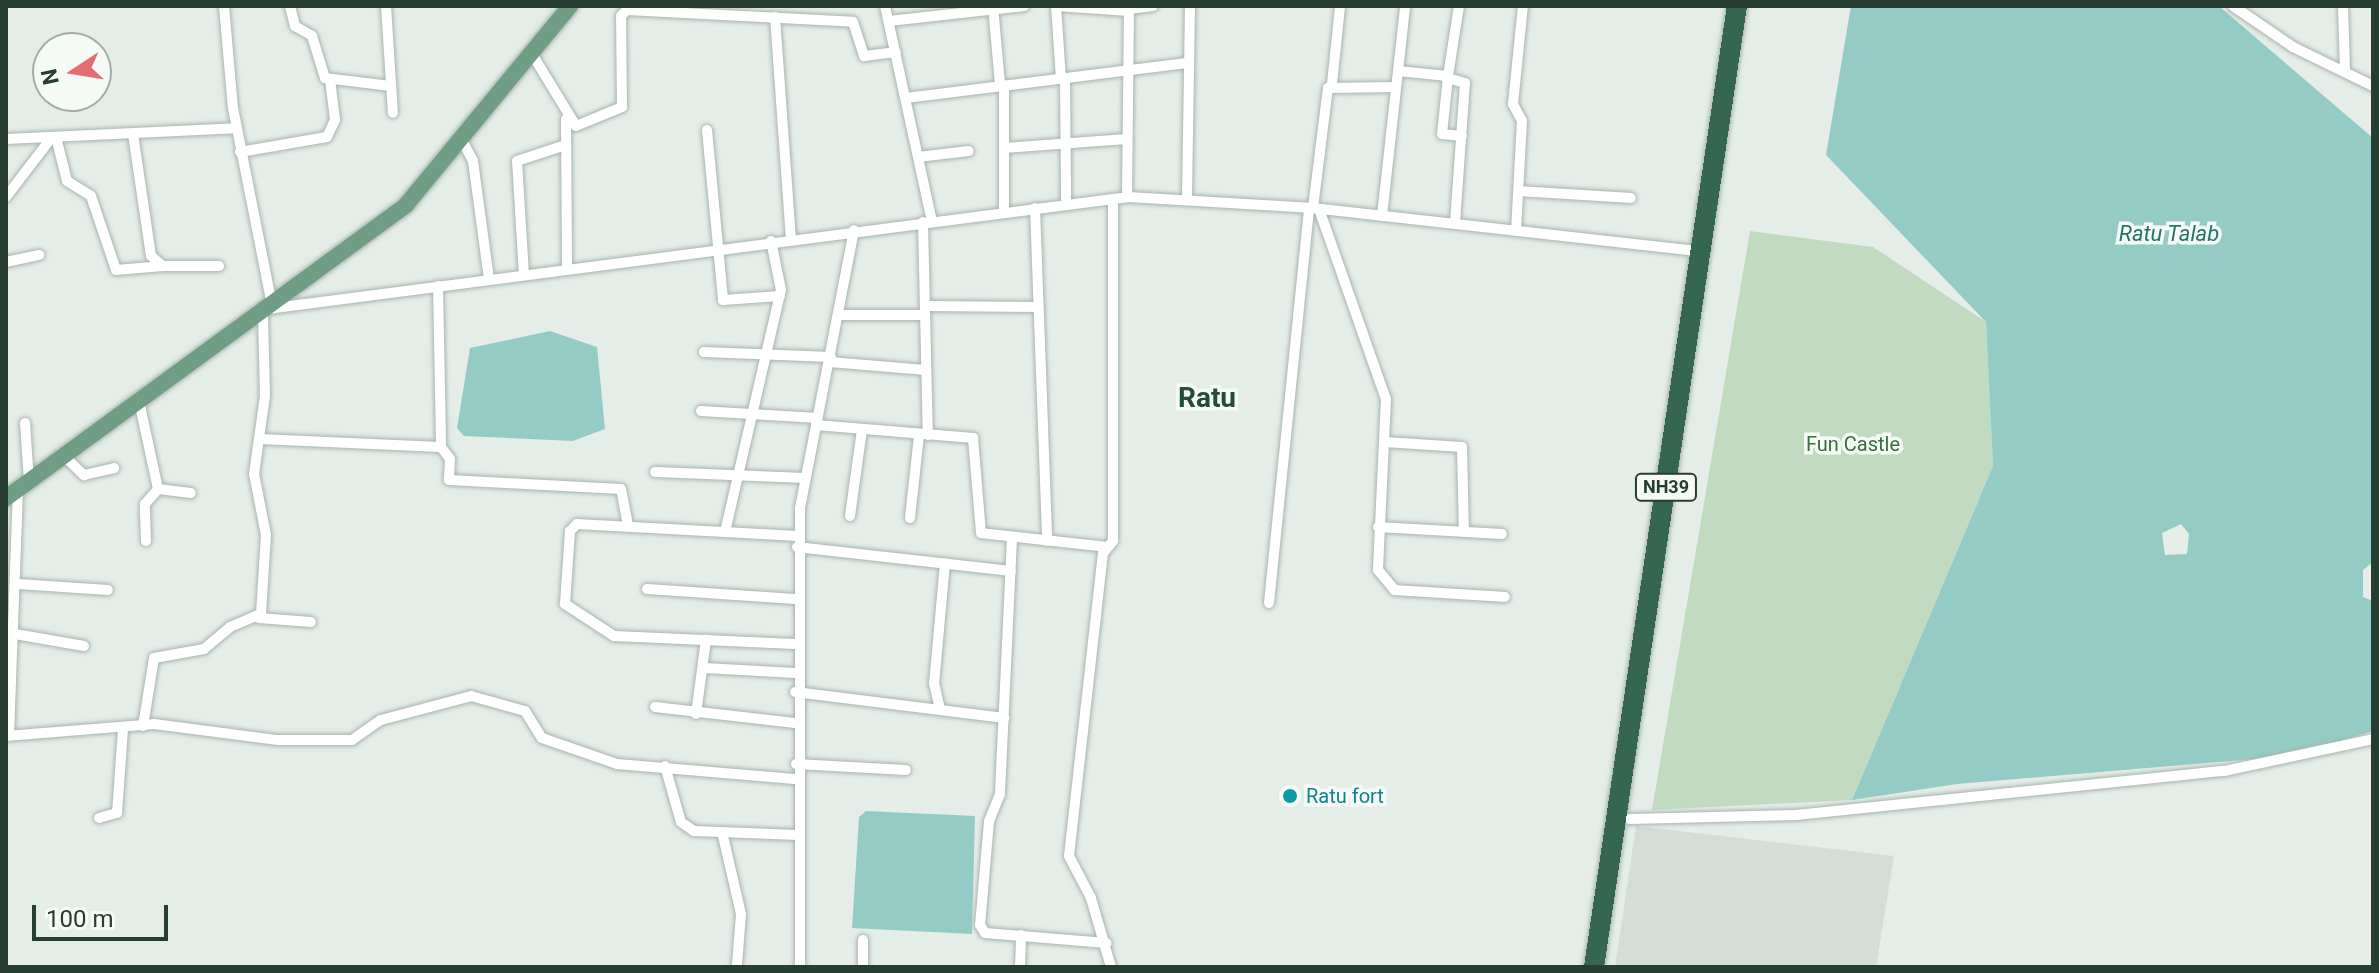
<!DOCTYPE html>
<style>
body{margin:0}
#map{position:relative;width:2379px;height:973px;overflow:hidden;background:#e5ede8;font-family:Roboto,sans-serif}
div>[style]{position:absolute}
.built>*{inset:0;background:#d4ddd6}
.green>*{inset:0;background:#c1dbc1}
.water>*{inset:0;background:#94ccc5}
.roads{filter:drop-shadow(0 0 2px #a8b5ad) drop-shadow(0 0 2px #a8b5ad)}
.street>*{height:10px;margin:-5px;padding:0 5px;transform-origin:5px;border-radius:5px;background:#fff}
.primary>*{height:16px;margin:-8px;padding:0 8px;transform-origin:8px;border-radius:8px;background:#6f9e85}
.highway>*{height:20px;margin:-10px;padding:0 10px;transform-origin:10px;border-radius:10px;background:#35664f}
.dots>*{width:22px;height:22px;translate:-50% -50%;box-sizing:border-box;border:4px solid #f6faf7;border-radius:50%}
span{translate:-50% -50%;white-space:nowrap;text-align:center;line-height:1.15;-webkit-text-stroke:7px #f6faf7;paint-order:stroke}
.shield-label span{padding:2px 6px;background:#f6faf7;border:2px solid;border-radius:6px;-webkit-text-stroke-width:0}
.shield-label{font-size:18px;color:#263d31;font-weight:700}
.park-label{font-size:20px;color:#35703b}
.culture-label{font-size:20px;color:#0d838f}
.left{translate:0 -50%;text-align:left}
.water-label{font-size:22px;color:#26736b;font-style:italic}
.district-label{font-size:28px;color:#244d38;font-weight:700}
.frame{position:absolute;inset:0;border:8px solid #263d31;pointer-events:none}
.north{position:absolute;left:32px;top:32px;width:80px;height:80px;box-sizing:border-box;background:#f6faf7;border:2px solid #a3aea8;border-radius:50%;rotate:258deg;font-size:22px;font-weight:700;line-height:32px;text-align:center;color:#263d31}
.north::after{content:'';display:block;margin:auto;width:28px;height:36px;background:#e36d70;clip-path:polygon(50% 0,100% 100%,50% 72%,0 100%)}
.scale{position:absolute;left:32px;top:905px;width:136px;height:36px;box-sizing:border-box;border:4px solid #263d31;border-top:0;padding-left:10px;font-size:24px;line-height:28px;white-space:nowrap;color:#263d31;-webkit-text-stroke:6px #f6faf7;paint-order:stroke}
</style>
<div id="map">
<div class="built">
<i style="clip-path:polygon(1636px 826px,1894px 856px,1876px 967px,1615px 967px)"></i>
</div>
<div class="green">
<i style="clip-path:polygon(1750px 231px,1873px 247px,1986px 322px,1993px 466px,1852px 800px,1652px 810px)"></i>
</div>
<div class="water">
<i style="clip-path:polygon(evenodd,1851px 6px,2219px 6px,2373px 138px,2373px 562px,2363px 570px,2363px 597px,2373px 601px,2373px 731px,2290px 756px,1957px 784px,1852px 800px,1993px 466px,1986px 322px,1826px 155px,1851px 6px,2181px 524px,2189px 534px,2187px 554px,2165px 555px,2162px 533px,2181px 524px)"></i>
<i style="clip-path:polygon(550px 331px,597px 347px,605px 429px,573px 441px,464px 436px,457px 428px,470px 348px)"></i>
<i style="clip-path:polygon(866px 811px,975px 816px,972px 934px,852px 928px,859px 817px)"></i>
</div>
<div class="roads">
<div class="street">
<i style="left:224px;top:6px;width:102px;rotate:85deg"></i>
<i style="left:233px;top:108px;width:201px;rotate:78.8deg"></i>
<i style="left:290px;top:6px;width:21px;rotate:76deg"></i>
<i style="left:295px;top:26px;width:20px;rotate:30deg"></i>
<i style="left:312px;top:36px;width:44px;rotate:72.8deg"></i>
<i style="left:325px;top:78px;width:66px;rotate:6.9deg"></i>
<i style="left:386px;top:6px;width:107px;rotate:86.3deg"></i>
<i style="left:885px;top:6px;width:220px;rotate:77.7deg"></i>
<i style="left:993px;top:6px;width:79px;rotate:84.9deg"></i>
<i style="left:1056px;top:6px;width:73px;rotate:86.1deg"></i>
<i style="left:1057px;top:6px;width:72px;rotate:4deg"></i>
<i style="left:2233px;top:6px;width:73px;rotate:34.3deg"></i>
<i style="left:2293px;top:47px;width:89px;rotate:26deg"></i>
<i style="left:2343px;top:6px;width:64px;rotate:88.2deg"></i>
<i style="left:1129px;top:9px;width:24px;rotate:-7deg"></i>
<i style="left:775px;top:17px;width:223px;rotate:85.9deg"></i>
<i style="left:889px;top:21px;width:136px;rotate:-6.3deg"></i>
<i style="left:532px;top:54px;width:84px;rotate:58.6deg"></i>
<i style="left:576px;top:126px;width:50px;rotate:-22.4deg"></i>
<i style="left:622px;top:107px;width:91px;rotate:-90.6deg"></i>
<i style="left:621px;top:16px;width:8px;rotate:-45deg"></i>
<i style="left:627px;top:10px;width:226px;rotate:3deg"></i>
<i style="left:853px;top:22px;width:36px;rotate:72deg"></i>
<i style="left:864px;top:56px;width:32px;rotate:-7deg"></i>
<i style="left:1398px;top:71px;width:50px;rotate:5.7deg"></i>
<i style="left:1448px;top:76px;width:71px;rotate:-81.1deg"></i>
<i style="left:1445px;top:77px;width:21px;rotate:17deg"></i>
<i style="left:1465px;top:83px;width:141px;rotate:94.1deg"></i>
<i style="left:1448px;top:77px;width:57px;rotate:96deg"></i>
<i style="left:1442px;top:134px;width:20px;rotate:6deg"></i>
<i style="left:1065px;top:78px;width:127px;rotate:89.5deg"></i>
<i style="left:1332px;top:84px;width:78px;rotate:-84.1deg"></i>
<i style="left:1004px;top:85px;width:127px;rotate:90deg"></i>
<i style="left:906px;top:98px;width:285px;rotate:-7.1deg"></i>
<i style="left:566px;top:119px;width:150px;rotate:89.6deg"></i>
<i style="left:707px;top:130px;width:171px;rotate:84.6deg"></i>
<i style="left:723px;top:300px;width:57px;rotate:-4deg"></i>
<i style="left:133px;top:134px;width:123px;rotate:81.6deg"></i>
<i style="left:151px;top:256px;width:16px;rotate:40deg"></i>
<i style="left:163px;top:266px;width:56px"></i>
<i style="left:6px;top:139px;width:230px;rotate:-2.7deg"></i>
<i style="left:57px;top:141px;width:41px;rotate:76deg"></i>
<i style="left:67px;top:181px;width:28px;rotate:32deg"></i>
<i style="left:91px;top:196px;width:78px;rotate:71.3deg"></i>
<i style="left:116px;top:270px;width:47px;rotate:-4.9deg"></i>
<i style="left:463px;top:142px;width:21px;rotate:62deg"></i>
<i style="left:473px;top:161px;width:119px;rotate:82.3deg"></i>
<i style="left:1004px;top:148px;width:123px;rotate:-4.2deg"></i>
<i style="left:240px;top:152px;width:88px;rotate:-9.8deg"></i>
<i style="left:327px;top:137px;width:19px;rotate:-65deg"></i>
<i style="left:335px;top:120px;width:38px;rotate:-97deg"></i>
<i style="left:918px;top:157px;width:51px;rotate:-6.7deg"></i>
<i style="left:1519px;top:191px;width:112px;rotate:3.6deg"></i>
<i style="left:6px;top:197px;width:71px;rotate:-52.5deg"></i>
<i style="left:1127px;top:197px;width:191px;rotate:-89.4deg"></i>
<i style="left:1187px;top:197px;width:191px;rotate:-89.1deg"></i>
<i style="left:1035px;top:208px;width:333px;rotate:87.9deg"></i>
<i style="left:1313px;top:208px;width:121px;rotate:-82.9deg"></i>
<i style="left:1328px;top:88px;width:68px;rotate:-0.8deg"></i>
<i style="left:1319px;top:209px;width:201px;rotate:70.6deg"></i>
<i style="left:1386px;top:399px;width:171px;rotate:92.7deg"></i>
<i style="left:1378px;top:570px;width:26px;rotate:50deg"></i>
<i style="left:1395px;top:590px;width:110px;rotate:3.6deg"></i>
<i style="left:1382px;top:216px;width:211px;rotate:-83.7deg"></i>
<i style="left:923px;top:222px;width:213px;rotate:88.7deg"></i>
<i style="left:1516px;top:231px;width:110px;rotate:-86.9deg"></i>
<i style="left:1522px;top:121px;width:19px;rotate:-118deg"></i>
<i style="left:1513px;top:104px;width:99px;rotate:-84.2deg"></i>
<i style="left:6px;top:262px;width:34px;rotate:-12deg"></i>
<i style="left:524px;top:275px;width:114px;rotate:-93.5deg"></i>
<i style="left:517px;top:161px;width:52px;rotate:-18.1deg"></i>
<i style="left:438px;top:286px;width:161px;rotate:88.9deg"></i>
<i style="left:441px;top:447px;width:15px;rotate:53deg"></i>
<i style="left:450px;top:459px;width:21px;rotate:93deg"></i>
<i style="left:449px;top:480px;width:172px;rotate:3deg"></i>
<i style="left:621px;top:489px;width:38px;rotate:79deg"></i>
<i style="left:925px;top:306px;width:112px;rotate:0.5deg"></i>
<i style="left:267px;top:309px;width:869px;rotate:-7.4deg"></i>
<i style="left:1129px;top:197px;width:184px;rotate:3.4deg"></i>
<i style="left:1313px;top:208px;width:388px;rotate:6.4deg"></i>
<i style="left:839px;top:315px;width:86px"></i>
<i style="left:704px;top:352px;width:127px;rotate:2.3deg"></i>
<i style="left:830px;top:362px;width:96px;rotate:4.8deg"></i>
<i style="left:139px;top:401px;width:90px;rotate:77.8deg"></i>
<i style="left:158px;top:489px;width:33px;rotate:7deg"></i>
<i style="left:701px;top:411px;width:117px;rotate:3.4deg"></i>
<i style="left:25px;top:423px;width:59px;rotate:86.1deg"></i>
<i style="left:816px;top:425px;width:158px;rotate:4.7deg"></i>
<i style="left:973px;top:438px;width:95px;rotate:85.2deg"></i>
<i style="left:981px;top:533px;width:127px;rotate:6.3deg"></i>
<i style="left:259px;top:439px;width:182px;rotate:2.5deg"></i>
<i style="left:1385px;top:442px;width:77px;rotate:3.7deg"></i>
<i style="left:1462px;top:447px;width:85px;rotate:88.7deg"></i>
<i style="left:64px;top:456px;width:28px;rotate:44deg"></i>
<i style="left:84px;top:475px;width:31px;rotate:-13deg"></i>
<i style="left:655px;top:472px;width:151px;rotate:2.3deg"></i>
<i style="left:850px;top:516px;width:87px;rotate:-82.1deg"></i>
<i style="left:910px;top:518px;width:83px;rotate:-83.8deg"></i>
<i style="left:1378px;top:527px;width:124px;rotate:3.2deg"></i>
<i style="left:725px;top:532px;width:248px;rotate:-77deg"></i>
<i style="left:781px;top:290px;width:50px;rotate:-101.5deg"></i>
<i style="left:1012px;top:538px;width:256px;rotate:92.7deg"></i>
<i style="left:1000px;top:794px;width:29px;rotate:112deg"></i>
<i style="left:989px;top:821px;width:104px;rotate:94.9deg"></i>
<i style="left:980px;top:925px;width:9px;rotate:58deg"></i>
<i style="left:985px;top:933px;width:122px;rotate:4.7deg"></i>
<i style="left:146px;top:541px;width:37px;rotate:-92deg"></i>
<i style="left:145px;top:504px;width:20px;rotate:-49deg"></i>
<i style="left:797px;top:547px;width:215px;rotate:6.4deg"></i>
<i style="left:18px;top:584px;width:90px;rotate:3.8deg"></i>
<i style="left:647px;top:589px;width:148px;rotate:3.9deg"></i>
<i style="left:1269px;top:603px;width:397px;rotate:-84.2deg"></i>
<i style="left:259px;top:618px;width:52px;rotate:4.4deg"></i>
<i style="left:15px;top:634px;width:70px;rotate:9.9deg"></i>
<i style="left:795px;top:644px;width:181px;rotate:-177.5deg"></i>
<i style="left:614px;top:636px;width:59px;rotate:-146.9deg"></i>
<i style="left:565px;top:604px;width:73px;rotate:-86.1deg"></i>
<i style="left:570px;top:531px;width:10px;rotate:-45deg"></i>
<i style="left:577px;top:524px;width:221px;rotate:3.1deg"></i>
<i style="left:705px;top:668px;width:90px;rotate:3.2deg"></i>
<i style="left:795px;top:692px;width:211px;rotate:7.1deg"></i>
<i style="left:655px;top:707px;width:141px;rotate:6.5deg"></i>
<i style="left:940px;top:709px;width:26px;rotate:-103deg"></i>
<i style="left:934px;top:684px;width:121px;rotate:-84.8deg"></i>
<i style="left:696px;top:714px;width:75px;rotate:-82.3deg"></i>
<i style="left:143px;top:726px;width:69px;rotate:-80.8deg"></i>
<i style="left:154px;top:658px;width:51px;rotate:-10.2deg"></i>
<i style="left:204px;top:649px;width:34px;rotate:-40deg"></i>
<i style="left:230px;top:627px;width:34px;rotate:-23deg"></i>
<i style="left:261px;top:614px;width:79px;rotate:-86.4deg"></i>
<i style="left:266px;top:535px;width:62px;rotate:-101.1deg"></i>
<i style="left:254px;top:474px;width:79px;rotate:-82deg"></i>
<i style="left:265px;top:396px;width:84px;rotate:-91.4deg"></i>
<i style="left:9px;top:735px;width:246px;rotate:-87.9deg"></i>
<i style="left:6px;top:736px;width:148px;rotate:-4.6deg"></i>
<i style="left:154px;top:724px;width:125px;rotate:7.4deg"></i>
<i style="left:278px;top:740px;width:74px"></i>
<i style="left:352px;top:740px;width:35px;rotate:-35deg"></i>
<i style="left:381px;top:720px;width:93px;rotate:-14.9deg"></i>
<i style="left:471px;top:696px;width:56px;rotate:15.5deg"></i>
<i style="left:525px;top:711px;width:32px;rotate:58deg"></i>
<i style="left:542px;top:738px;width:79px;rotate:19.1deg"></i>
<i style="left:617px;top:764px;width:181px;rotate:4.8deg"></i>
<i style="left:796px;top:764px;width:110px;rotate:3.1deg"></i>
<i style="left:665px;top:766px;width:58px;rotate:74.1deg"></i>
<i style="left:681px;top:822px;width:16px;rotate:35deg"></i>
<i style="left:694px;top:831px;width:104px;rotate:2.2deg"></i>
<i style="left:99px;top:818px;width:19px;rotate:-16deg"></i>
<i style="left:117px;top:813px;width:83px;rotate:-85.9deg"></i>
<i style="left:1629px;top:819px;width:167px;rotate:-1.4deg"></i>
<i style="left:1796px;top:815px;width:430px;rotate:-5.9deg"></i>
<i style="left:2224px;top:771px;width:152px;rotate:-12.1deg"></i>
<i style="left:723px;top:836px;width:80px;rotate:77deg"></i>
<i style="left:741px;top:914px;width:51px;rotate:94.5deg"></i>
<i style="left:863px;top:940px;width:27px;rotate:90deg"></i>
<i style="left:800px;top:967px;width:459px;rotate:-90deg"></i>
<i style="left:800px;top:508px;width:283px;rotate:-79deg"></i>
<i style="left:1020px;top:967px;width:32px;rotate:-88deg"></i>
<i style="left:1111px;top:967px;width:72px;rotate:-106.2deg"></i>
<i style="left:1091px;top:898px;width:47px;rotate:-117.6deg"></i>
<i style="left:1069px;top:856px;width:305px;rotate:-83.6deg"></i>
<i style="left:1103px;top:553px;width:16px;rotate:-50deg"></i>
<i style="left:1113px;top:541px;width:342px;rotate:-90deg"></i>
</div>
<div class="primary">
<i style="left:6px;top:498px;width:496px;rotate:-36.2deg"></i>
<i style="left:406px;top:205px;width:258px;rotate:-50.5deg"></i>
</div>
<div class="highway">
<i style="left:1594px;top:967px;width:972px;rotate:-81.54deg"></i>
</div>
</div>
<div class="dots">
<i style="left:1290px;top:796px;background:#0f9aa8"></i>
</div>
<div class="shield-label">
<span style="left:1666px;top:487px">NH39</span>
</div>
<div class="park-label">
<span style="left:1853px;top:444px">Fun Castle</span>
</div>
<div class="culture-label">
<span class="left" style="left:1306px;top:796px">Ratu fort</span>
</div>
<div class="water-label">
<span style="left:2169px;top:234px">Ratu Talab</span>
</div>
<div class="district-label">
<span style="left:1207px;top:398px">Ratu</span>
</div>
<div class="frame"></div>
<div class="north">N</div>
<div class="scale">100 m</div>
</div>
